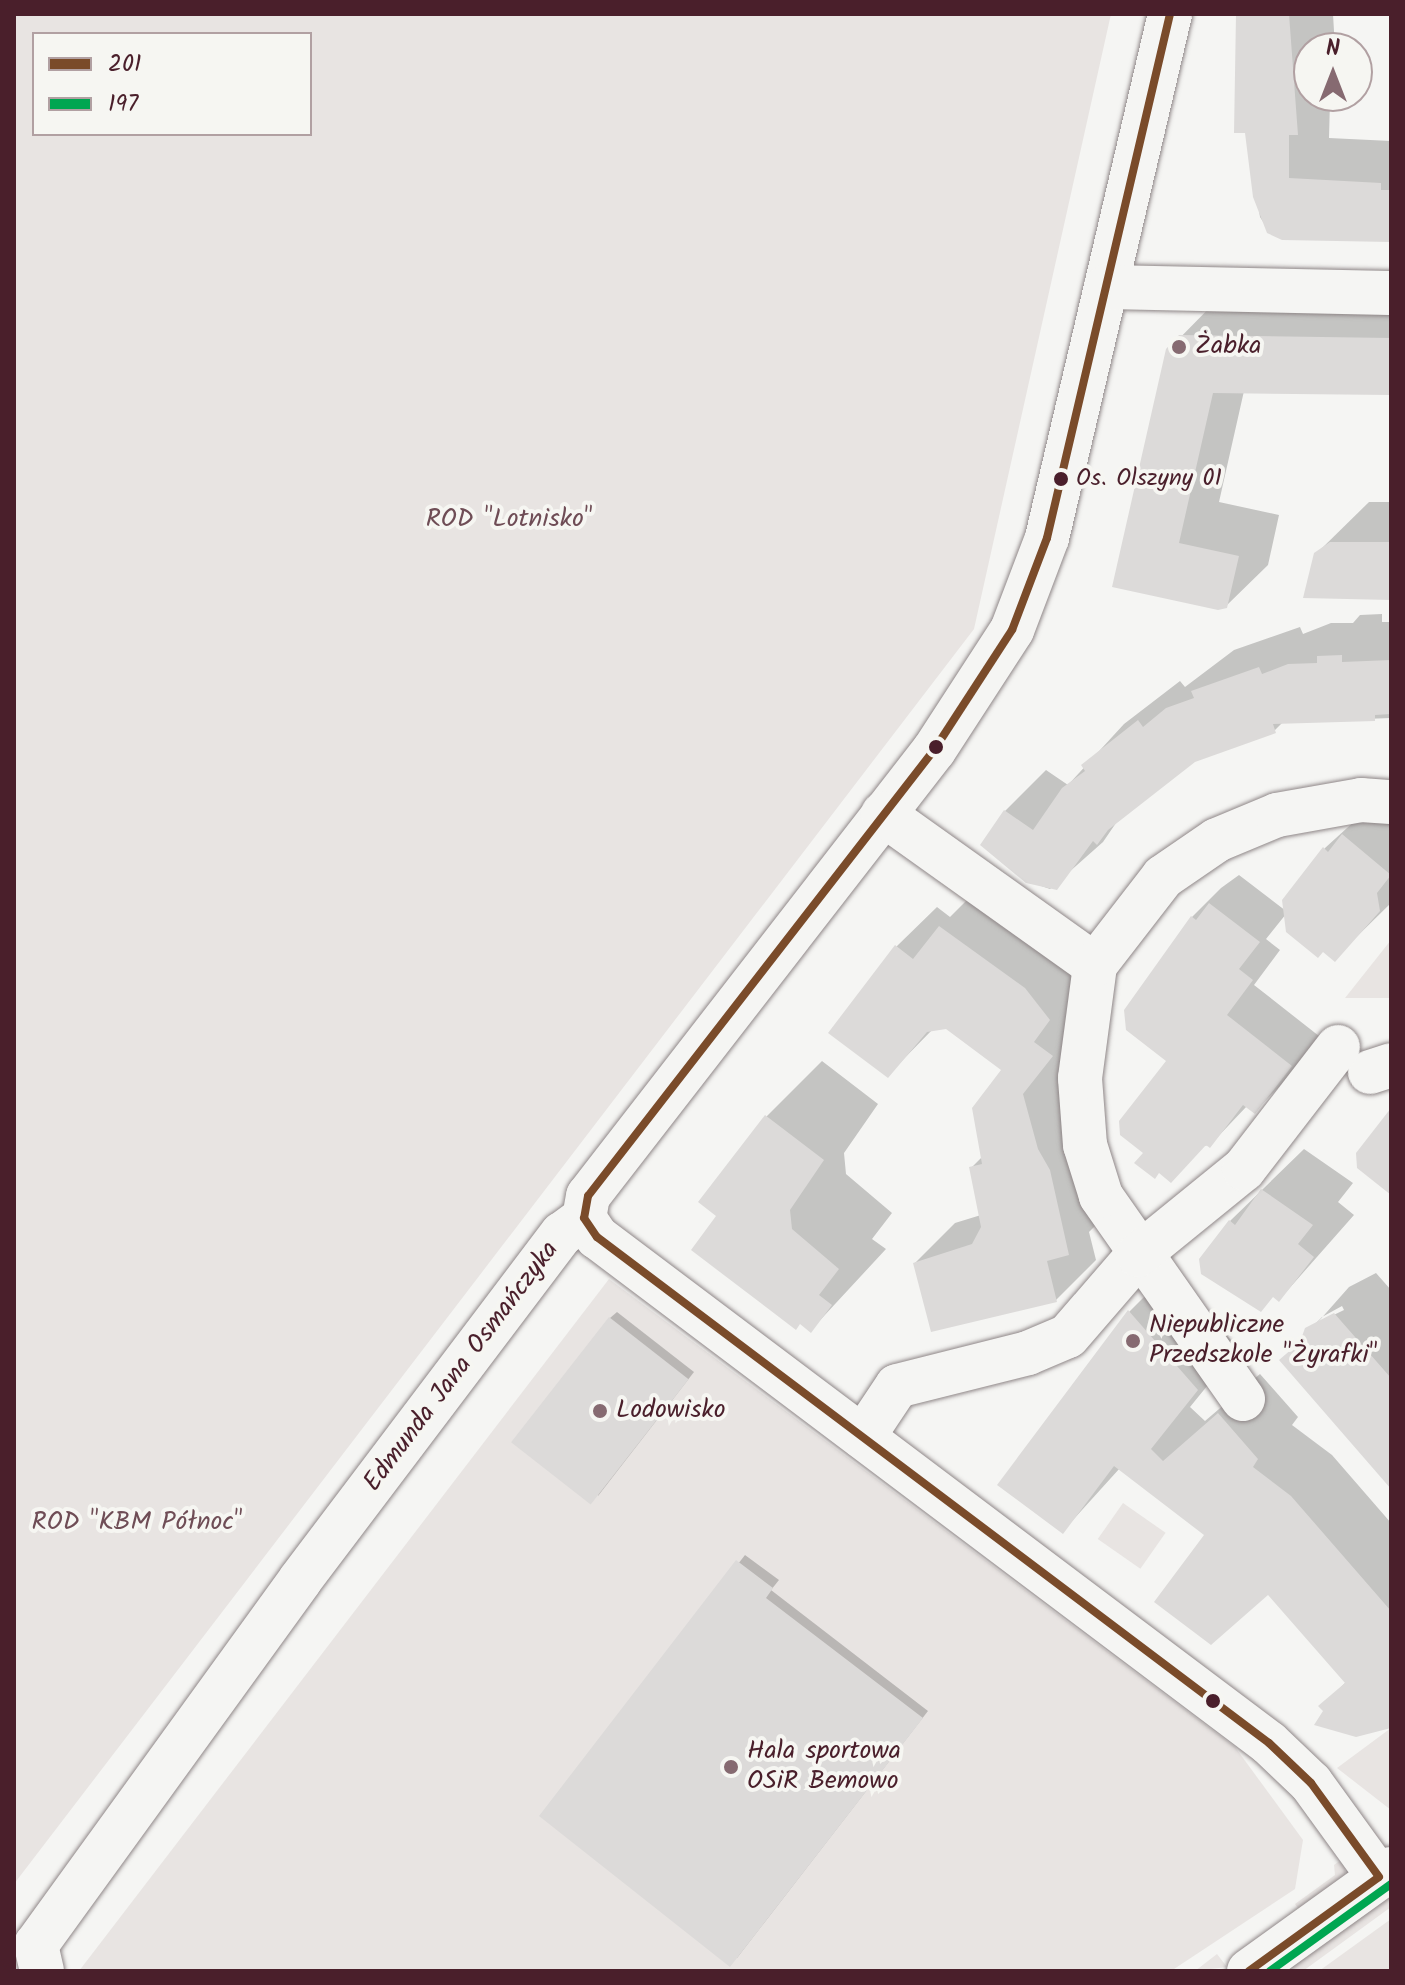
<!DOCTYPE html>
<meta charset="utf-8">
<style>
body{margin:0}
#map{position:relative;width:1405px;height:1985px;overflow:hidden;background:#f5f5f3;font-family:Kalam,sans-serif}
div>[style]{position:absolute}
.green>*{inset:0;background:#e8e4e2;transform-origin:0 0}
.shadow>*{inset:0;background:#0003}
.building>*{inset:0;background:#dcdad9;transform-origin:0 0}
.roads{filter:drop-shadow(0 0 2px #8f8788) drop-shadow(0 0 2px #8f8788)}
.minor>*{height:44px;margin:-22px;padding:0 22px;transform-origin:22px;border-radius:22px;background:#f5f5f3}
.bus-1>*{height:8px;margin:-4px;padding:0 4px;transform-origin:4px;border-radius:4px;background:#7a4b2a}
.bus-2>*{height:8px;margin:-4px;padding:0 4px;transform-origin:4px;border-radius:4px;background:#00a651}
.dots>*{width:22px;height:22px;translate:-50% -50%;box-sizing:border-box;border:4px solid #f6f6f2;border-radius:50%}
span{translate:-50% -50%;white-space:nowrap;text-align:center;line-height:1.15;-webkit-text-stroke:8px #f6f6f2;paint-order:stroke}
.bus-label{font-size:24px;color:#4a1f2b}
.left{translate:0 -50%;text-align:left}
.poi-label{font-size:26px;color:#4a1f2b}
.park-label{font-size:26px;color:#6f4d56}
.street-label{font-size:26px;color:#4a1f2b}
.frame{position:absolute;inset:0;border:16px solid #4a1f2b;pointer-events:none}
.legend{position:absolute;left:32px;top:32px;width:280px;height:104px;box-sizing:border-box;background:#f6f6f2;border:2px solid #b1a0a2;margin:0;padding:10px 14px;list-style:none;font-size:24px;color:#4a1f2b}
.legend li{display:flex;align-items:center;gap:16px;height:40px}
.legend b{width:40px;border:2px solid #b1a0a2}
.north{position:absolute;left:1293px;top:32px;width:80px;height:80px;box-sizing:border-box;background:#f6f6f2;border:2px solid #b1a0a2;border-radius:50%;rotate:0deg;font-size:22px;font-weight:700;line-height:32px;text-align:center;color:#4a1f2b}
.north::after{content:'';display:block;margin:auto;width:28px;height:36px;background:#866a71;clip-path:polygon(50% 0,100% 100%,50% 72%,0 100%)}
</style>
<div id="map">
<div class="green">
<i style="clip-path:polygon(evenodd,14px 14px,1111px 14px,974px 629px,14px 1884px,14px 14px,310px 34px,310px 134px,34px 134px,34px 34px,310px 34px)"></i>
<i style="clip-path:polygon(1391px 940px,1391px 998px,1345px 998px)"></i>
<i style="clip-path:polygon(609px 1279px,1235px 1747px,1303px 1840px,1295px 1889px,1171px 1971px,79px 1971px)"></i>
<i style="left:1123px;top:1503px;width:52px;height:44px;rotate:35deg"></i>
<i style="clip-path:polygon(1391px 1728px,1391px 1810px,1337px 1768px)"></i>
<i style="clip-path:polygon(1345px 1857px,1345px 1881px,1302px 1914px,1295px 1904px,1335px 1875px,1334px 1865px)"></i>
<i style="clip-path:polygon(1391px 1891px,1391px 1907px,1303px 1971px,1283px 1971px)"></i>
<i style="clip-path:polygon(1391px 1919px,1391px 1971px,1319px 1971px)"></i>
<i style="clip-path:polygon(1217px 1954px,1227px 1967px,1195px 1971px)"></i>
</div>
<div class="shadow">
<i style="clip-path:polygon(1238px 14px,1333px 14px,1335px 48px,1309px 48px,1309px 96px,1334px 96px,1330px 101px,1329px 138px,1391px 141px,1391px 238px,1269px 231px,1260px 217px,1247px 131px)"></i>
<i style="clip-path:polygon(1391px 294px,1391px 393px,1244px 391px,1219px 502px,1279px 515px,1268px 565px,1226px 606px,1115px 586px,1168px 350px,1222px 295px)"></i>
<i style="clip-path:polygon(1369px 502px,1391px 502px,1391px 598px,1316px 554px)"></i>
<i style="clip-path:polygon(1382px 614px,1382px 622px,1391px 622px,1391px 718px,1283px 722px,1274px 731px,1194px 760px,1116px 823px,1103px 842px,1050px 889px,1027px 881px,983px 845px,1005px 811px,1046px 770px,1068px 785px,1124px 724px,1180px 681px,1185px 687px,1234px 650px,1300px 627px,1303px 634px,1331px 623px,1353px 623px,1360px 615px)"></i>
<i style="clip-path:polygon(1391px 788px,1391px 903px,1334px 959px,1286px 914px,1266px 939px,1280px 950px,1254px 985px,1319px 1036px,1283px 1083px,1254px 1112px,1247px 1106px,1210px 1145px,1146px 1152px,1169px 1060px,1126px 1010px,1192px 917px,1221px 888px,1239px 875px,1286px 911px,1285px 900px,1325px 848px)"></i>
<i style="clip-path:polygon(980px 887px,1082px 966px,1108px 1213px,1089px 1232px,1096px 1260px,1056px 1300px,915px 1263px,955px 1223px,981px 1215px,971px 1168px,983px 1156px,1003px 1070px,947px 1027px,933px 1029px,887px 1076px,831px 1032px,897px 946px,937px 907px,950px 917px)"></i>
<i style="clip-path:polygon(822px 1061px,878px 1104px,844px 1153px,846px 1174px,892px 1213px,872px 1239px,886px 1249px,811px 1330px,719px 1216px,701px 1201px,767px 1116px)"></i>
<i style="clip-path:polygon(1304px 1149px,1353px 1183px,1338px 1202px,1354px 1215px,1279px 1300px,1230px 1221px)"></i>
<i style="clip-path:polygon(1170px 1271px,1238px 1348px,1190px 1407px,1205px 1421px,1260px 1374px,1298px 1417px,1292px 1425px,1332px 1455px,1391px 1523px,1391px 1725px,1325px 1711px,1321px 1707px,1346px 1682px,1268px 1592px,1207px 1534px,1120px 1468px,1063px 1531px,1129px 1312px)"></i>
<i style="clip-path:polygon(evenodd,1376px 1273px,1391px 1290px,1391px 1486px,1303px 1339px,1349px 1287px,1376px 1273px,1342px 1306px,1344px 1310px,1315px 1324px,1322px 1317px,1342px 1306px)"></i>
<i style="clip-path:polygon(617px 1312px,694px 1372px,598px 1496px,610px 1318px)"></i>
<i style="clip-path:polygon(745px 1555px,779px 1580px,771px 1590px,928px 1711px,737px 1958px,542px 1816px)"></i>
</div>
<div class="building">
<i style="clip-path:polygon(1236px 14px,1289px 14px,1298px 135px,1289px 135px,1289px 178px,1381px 183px,1381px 190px,1391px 190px,1391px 242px,1282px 240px,1267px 233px,1253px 197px,1245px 133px,1234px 133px)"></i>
<i style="clip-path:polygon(1179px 335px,1391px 338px,1391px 395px,1213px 393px,1179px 543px,1239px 556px,1227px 608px,1218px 610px,1112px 587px,1166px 349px)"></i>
<i style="clip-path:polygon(1330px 542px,1391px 542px,1391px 600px,1303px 598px,1314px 553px)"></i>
<i style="clip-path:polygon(1342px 655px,1342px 662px,1391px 660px,1391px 714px,1375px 715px,1375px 721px,1273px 724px,1276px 733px,1195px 762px,1108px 830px,1097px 845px,1093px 841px,1057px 890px,1026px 883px,980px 845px,1004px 810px,1033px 830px,1062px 788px,1085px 771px,1081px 765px,1138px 720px,1143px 727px,1166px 708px,1194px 698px,1191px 691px,1259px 667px,1262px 674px,1288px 664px,1317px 663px,1317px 656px)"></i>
<i style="clip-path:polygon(1342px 834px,1391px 875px,1377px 893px,1380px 911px,1335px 962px,1323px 952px,1318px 958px,1286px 932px,1282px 900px,1323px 847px,1328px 852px)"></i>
<i style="clip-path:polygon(1209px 903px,1260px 942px,1239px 969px,1253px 980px,1227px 1015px,1292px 1066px,1255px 1114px,1243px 1105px,1210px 1148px,1206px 1145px,1171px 1183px,1159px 1173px,1155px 1179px,1134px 1163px,1143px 1153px,1120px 1135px,1119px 1121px,1166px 1061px,1126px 1030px,1124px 1010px,1191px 916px,1196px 920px)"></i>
<i style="clip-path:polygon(939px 926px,1025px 988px,1050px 1020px,1034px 1042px,1053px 1056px,1023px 1094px,1038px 1149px,1050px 1170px,1069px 1255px,1047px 1261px,1057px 1302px,931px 1332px,913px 1263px,972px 1244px,981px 1227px,969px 1167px,982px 1164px,972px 1108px,1001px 1070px,946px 1029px,927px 1032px,888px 1078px,828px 1033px,895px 945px,913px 959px)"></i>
<i style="clip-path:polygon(1391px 1108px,1391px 1195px,1357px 1168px,1356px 1153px)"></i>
<i style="clip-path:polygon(765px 1115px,824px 1160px,790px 1210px,792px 1229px,839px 1269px,819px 1295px,832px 1305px,811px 1333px,800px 1324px,796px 1330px,691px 1250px,716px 1216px,698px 1202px)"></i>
<i style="clip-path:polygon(1261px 1189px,1313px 1225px,1298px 1244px,1314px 1257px,1279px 1302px,1273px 1297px,1261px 1312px,1201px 1274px,1199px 1259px,1229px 1220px,1235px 1225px)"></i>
<i style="clip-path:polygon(1128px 1310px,1198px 1390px,1151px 1449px,1163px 1461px,1218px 1413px,1258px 1459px,1253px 1467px,1291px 1496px,1391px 1611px,1391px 1728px,1356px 1737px,1314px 1725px,1323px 1711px,1318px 1706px,1345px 1683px,1268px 1595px,1211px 1645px,1154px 1602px,1204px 1535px,1114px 1466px,1063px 1534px,997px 1485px)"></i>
<i style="clip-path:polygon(1334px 1313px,1391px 1378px,1391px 1489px,1279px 1360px,1300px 1342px,1305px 1328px)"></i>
<i style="left:609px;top:1317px;width:101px;height:159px;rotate:38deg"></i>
<i style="clip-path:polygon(736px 1560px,773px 1588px,766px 1598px,923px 1718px,730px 1967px,539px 1816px)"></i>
</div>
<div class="roads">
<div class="minor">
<i style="left:1170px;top:14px;width:538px;rotate:103.21deg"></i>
<i style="left:1047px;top:538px;width:98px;rotate:110.8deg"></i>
<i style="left:1012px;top:630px;width:143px;rotate:123deg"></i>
<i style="left:934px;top:750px;width:564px;rotate:127.8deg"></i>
<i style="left:588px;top:1196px;width:22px;rotate:100deg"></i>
<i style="left:584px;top:1218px;width:23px;rotate:56deg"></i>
<i style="left:597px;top:1237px;width:841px;rotate:36.98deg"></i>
<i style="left:1269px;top:1743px;width:58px;rotate:43.6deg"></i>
<i style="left:1311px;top:1783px;width:116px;rotate:54.1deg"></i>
<i style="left:1106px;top:287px;width:285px;rotate:1.2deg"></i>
<i style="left:883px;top:814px;width:260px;rotate:35.5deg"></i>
<i style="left:1370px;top:1072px;width:22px;rotate:-18deg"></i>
<i style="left:1243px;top:1399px;width:248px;rotate:-125deg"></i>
<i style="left:1101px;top:1196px;width:53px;rotate:-107.4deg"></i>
<i style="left:1085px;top:1145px;width:67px;rotate:-94.3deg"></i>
<i style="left:1080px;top:1078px;width:114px;rotate:-82.4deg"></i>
<i style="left:1095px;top:965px;width:111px;rotate:-52.3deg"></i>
<i style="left:1163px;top:877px;width:65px;rotate:-34.4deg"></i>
<i style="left:1217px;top:840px;width:65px;rotate:-22.6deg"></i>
<i style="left:1277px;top:815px;width:85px;rotate:-10.1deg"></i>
<i style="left:1361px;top:800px;width:30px;rotate:4deg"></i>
<i style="left:863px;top:1437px;width:61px;rotate:-56.3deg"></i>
<i style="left:897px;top:1386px;width:135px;rotate:-14.1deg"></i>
<i style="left:1028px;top:1353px;width:43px;rotate:-23deg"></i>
<i style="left:1068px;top:1336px;width:107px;rotate:-49.2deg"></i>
<i style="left:1138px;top:1255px;width:136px;rotate:-39.1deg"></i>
<i style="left:1244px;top:1169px;width:154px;rotate:-52.4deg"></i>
<i style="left:42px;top:1971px;width:27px;rotate:-103deg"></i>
<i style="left:36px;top:1945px;width:450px;rotate:-54.1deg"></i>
<i style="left:300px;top:1580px;width:434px;rotate:-52.9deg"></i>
<i style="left:562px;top:1234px;width:27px;rotate:-36deg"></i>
<i style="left:1249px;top:1971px;width:175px;rotate:-35.7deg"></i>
</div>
</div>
<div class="bus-1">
<i style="left:1170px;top:14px;width:538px;rotate:103.21deg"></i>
<i style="left:1047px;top:538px;width:98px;rotate:110.8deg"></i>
<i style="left:1012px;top:630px;width:143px;rotate:123deg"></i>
<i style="left:934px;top:750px;width:564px;rotate:127.8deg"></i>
<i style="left:588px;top:1196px;width:22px;rotate:100deg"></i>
<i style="left:584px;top:1218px;width:23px;rotate:56deg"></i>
<i style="left:597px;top:1237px;width:841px;rotate:36.98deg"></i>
<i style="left:1269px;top:1743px;width:58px;rotate:43.6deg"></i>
<i style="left:1311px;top:1783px;width:116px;rotate:54.1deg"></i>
<i style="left:1249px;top:1971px;width:160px;rotate:-35.9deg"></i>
</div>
<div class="bus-2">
<i style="left:1270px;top:1971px;width:149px;rotate:-35.7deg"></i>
</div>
<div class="dots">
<i style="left:1179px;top:347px;background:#866a71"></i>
<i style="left:1061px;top:479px;background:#4a1f2b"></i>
<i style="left:936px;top:747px;background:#4a1f2b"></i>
<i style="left:1133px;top:1341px;background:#866a71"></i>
<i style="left:600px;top:1411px;background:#866a71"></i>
<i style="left:1213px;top:1701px;background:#4a1f2b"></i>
<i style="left:731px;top:1767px;background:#866a71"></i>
</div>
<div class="bus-label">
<span class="left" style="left:1076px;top:479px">Os. Olszyny 01</span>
</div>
<div class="poi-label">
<span class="left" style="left:1195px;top:347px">Żabka</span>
<span class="left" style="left:1149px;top:1341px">Niepubliczne<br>Przedszkole "Żyrafki"</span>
<span class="left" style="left:616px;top:1411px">Lodowisko</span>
<span class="left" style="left:747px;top:1767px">Hala sportowa<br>OSiR Bemowo</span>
</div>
<div class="park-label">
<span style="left:509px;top:520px">ROD "Lotnisko"</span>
<span style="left:137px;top:1523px">ROD "KBM Północ"</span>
</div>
<div class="street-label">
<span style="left:462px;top:1367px;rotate:-53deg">Edmunda Jana Osmańczyka</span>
</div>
<div class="frame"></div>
<ul class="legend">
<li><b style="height:10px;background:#7a4b2a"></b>201</li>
<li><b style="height:10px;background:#00a651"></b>197</li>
</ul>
<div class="north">N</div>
</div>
